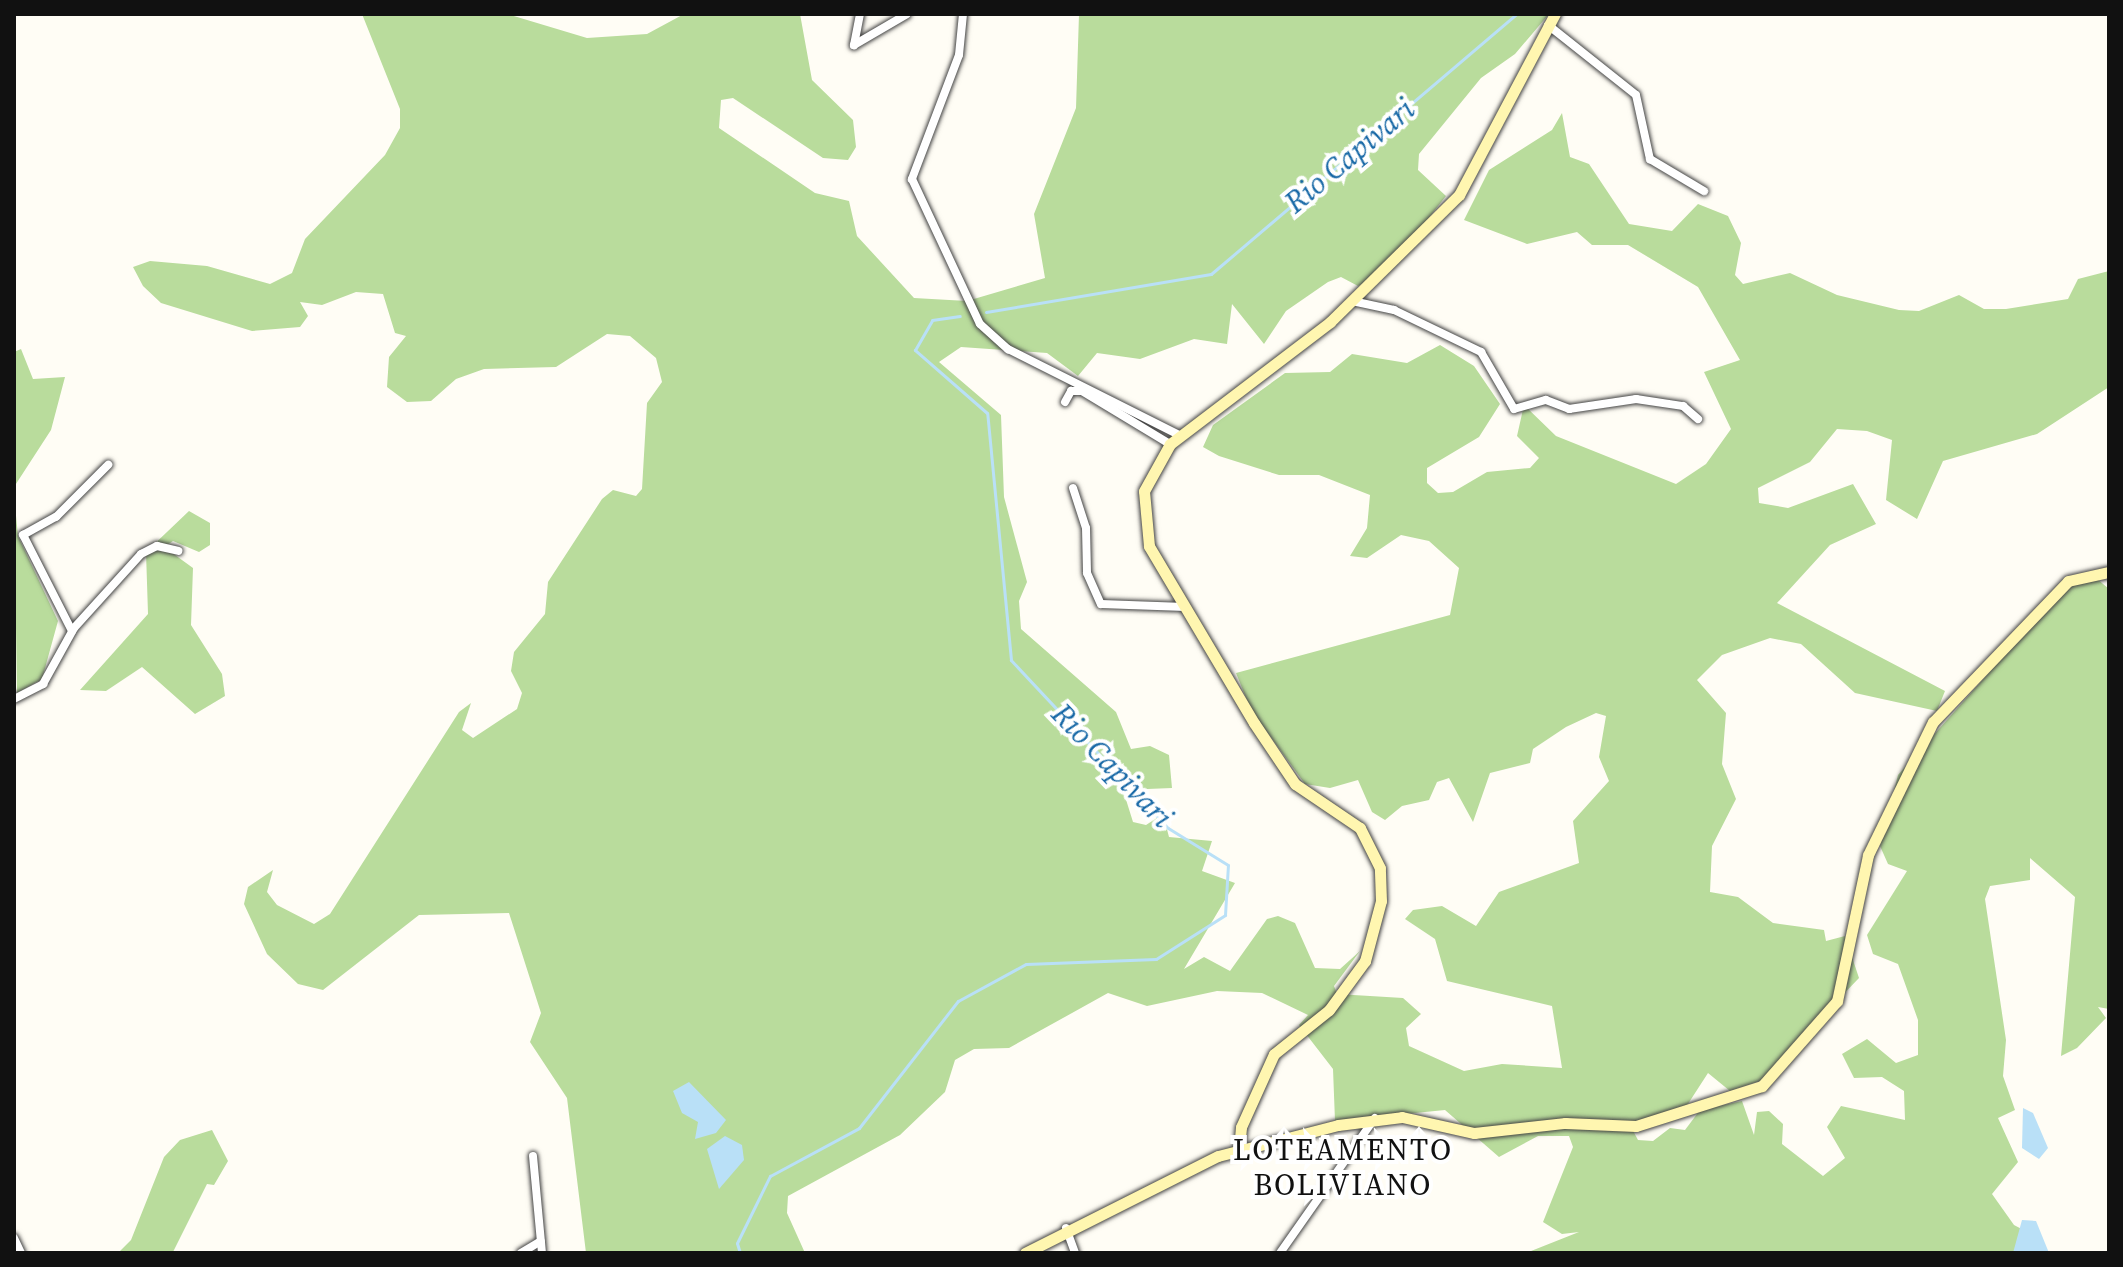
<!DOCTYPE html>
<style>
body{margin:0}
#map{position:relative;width:2123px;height:1267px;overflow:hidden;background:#fffdf5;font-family:"Source Serif 4",serif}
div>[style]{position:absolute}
.forest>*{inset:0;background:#b9dc9c}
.water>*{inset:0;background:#b9e0f7}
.stream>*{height:3px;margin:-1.5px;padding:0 1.5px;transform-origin:1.5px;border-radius:1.5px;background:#b9e0f7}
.roads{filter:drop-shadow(0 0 2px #444) drop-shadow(0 0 2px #444)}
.street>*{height:8px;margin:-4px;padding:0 4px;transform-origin:4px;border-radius:4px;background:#fff}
.secondary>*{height:11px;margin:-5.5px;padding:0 5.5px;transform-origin:5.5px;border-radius:5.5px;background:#fff6b0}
span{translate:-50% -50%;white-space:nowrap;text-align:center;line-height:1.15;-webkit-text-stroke:8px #fff;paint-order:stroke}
.water-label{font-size:30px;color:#1768a6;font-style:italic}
.neighbourhood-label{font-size:30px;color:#111;letter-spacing:2px}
.frame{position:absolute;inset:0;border:16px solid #111;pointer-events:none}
</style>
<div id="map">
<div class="forest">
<i style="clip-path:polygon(362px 14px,507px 14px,587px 38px,647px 34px,684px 14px,800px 14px,812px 80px,853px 120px,856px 147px,848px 160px,823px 158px,733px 98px,721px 100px,719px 128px,815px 193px,849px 201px,857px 236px,914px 298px,967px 301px,1045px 278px,1034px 214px,1076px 108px,1079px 14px,1549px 14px,1515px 54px,1481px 78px,1419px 154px,1418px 170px,1446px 196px,1389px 268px,1358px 286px,1341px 277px,1328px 282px,1286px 311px,1264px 344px,1232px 304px,1227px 344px,1194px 339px,1140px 359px,1097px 353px,1078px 376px,1047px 353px,961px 347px,939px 362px,1001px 415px,1004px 497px,1027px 582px,1019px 601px,1021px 629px,1116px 712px,1131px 749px,1150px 746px,1169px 755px,1172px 788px,1123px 790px,1133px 822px,1146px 825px,1163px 814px,1169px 837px,1212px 841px,1202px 871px,1235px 883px,1184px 969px,1204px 957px,1230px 971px,1267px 919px,1278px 916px,1295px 923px,1315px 968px,1340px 969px,1360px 951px,1334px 986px,1337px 994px,1403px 998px,1421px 1014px,1406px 1028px,1409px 1046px,1464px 1071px,1502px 1064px,1562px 1068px,1552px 1006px,1447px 981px,1435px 939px,1405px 919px,1413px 910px,1442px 906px,1476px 926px,1499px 892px,1579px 863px,1573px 821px,1609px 781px,1599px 757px,1606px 716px,1596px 713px,1566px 727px,1533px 749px,1530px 763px,1490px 773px,1473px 822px,1449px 778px,1437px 782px,1429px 800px,1402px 806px,1385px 820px,1372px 812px,1358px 780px,1330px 788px,1305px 784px,1251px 710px,1236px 673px,1450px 615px,1459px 568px,1429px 541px,1401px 535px,1367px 558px,1350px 556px,1367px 528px,1370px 495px,1319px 475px,1279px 475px,1219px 456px,1203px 447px,1213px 425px,1285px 373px,1330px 372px,1352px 354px,1407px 363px,1440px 345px,1474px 366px,1500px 404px,1479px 437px,1427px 468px,1427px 483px,1438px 493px,1453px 492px,1487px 472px,1530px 468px,1539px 458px,1517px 436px,1524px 405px,1556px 436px,1676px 484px,1706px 464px,1731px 429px,1704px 372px,1740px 360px,1698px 287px,1628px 245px,1592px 245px,1577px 232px,1527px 244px,1464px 220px,1489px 170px,1552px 130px,1562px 113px,1570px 157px,1589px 164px,1629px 224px,1672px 231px,1698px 204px,1728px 216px,1741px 243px,1735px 275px,1743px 284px,1790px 273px,1837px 295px,1899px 310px,1919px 311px,1959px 295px,1984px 309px,2006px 309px,2068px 299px,2078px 279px,2109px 271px,2109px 387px,2037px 434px,1943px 461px,1917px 519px,1886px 500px,1892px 440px,1867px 431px,1837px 429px,1810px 462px,1758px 488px,1759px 503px,1788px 508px,1853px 484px,1876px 524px,1830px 545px,1777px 603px,1945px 691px,1937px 711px,1855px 693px,1801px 644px,1770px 638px,1722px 655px,1697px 680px,1726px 713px,1722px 764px,1736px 799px,1712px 846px,1710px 892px,1738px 897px,1773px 923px,1824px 930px,1826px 941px,1845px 936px,1859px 978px,1760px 1081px,1730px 1091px,1708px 1073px,1686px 1107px,1631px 1127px,1638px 1140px,1653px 1141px,1670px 1128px,1685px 1130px,1700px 1110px,1742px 1101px,1754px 1135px,1757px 1112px,1769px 1111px,1783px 1124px,1782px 1144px,1823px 1176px,1845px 1158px,1827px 1127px,1841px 1106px,1905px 1120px,1904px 1091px,1882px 1077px,1854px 1078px,1842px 1054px,1867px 1039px,1896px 1063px,1918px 1055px,1918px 1020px,1898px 964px,1873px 954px,1867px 935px,1907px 871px,1888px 864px,1880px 846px,1898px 775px,2068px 584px,2096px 578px,2109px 589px,2109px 1009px,2098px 1007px,2106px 1018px,2077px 1048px,2061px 1056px,2075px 897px,2030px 858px,2030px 880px,1990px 886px,1985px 899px,2006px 1040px,2003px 1076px,2015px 1110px,1998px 1118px,2018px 1162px,1992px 1194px,2014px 1225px,2039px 1238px,2027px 1253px,1526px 1253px,1579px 1232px,1562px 1234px,1543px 1222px,1573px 1147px,1569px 1136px,1538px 1136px,1499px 1157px,1445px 1110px,1335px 1121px,1333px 1069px,1299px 1025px,1308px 1015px,1262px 993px,1217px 991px,1147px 1006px,1108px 993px,1009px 1048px,974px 1049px,955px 1060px,945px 1092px,900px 1135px,788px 1196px,787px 1213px,805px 1253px,586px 1253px,567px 1098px,530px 1042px,541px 1013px,509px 913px,419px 915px,323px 990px,298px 984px,267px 954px,244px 904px,248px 887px,273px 870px,267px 892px,277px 905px,314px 924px,330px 914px,459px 712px,471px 703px,462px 730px,473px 738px,517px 709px,522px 693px,511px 671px,514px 652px,545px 614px,548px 582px,602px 499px,613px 490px,636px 496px,642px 489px,647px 403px,662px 382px,656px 358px,630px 336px,607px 334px,556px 367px,484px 369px,456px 379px,431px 401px,407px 402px,387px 387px,389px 357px,406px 336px,395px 333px,383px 294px,356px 292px,322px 305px,300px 302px,308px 316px,300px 327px,252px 331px,161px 303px,143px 286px,133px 267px,150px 261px,207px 266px,270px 284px,292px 273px,305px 239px,385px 155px,400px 128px,400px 109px)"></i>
<i style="clip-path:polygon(21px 349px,33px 379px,65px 377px,51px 430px,14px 487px,14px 352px)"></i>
<i style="clip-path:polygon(14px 495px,18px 536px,58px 621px,42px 679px,17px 693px)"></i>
<i style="clip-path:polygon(189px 511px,210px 523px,210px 545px,199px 552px,173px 541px,164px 547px,193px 568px,191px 625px,222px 674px,225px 696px,195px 714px,142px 667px,106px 691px,80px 690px,148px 614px,146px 552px)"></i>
<i style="clip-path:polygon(212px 1130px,228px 1161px,214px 1185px,207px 1184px,173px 1252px,118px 1253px,131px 1240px,164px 1157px,180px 1140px)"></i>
</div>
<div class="water">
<i style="clip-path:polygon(689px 1082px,726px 1120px,716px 1133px,695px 1139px,698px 1122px,682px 1113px,673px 1091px)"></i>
<i style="clip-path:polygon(2023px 1108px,2033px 1113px,2048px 1148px,2039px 1159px,2022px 1148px)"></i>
<i style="clip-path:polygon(725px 1136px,742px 1145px,744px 1160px,719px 1189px,707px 1149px)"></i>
<i style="clip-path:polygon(2022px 1220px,2036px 1221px,2049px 1253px,2013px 1253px)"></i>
</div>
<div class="stream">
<i style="left:986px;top:312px;width:228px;rotate:-9.6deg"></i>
<i style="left:1211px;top:274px;width:402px;rotate:-40.4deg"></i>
<i style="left:740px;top:1253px;width:10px;rotate:-107deg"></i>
<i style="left:737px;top:1243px;width:75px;rotate:-63.8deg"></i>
<i style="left:770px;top:1176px;width:101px;rotate:-28.3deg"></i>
<i style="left:859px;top:1128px;width:161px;rotate:-52.1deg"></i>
<i style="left:958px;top:1001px;width:77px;rotate:-28.6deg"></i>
<i style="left:1026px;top:964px;width:130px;rotate:-2.2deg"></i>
<i style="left:1156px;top:959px;width:82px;rotate:-32.5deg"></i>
<i style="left:1225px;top:915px;width:50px;rotate:-86.6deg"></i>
<i style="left:1228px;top:865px;width:70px;rotate:-148.3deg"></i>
<i style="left:1168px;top:828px;width:230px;rotate:-133.1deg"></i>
<i style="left:1011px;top:660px;width:248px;rotate:-95.5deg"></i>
<i style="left:987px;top:413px;width:96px;rotate:-138.8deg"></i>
<i style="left:915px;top:350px;width:34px;rotate:-60deg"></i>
<i style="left:932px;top:320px;width:28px;rotate:-8deg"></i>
</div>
<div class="roads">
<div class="street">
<i style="left:860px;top:14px;width:32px;rotate:101deg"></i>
<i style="left:854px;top:45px;width:61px;rotate:-30.3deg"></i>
<i style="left:963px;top:14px;width:41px;rotate:95.6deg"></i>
<i style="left:959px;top:55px;width:133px;rotate:110.8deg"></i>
<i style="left:912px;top:179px;width:160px;rotate:64.9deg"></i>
<i style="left:980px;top:324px;width:38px;rotate:42deg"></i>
<i style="left:1008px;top:349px;width:194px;rotate:26.7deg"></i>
<i style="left:1548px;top:25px;width:112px;rotate:38.5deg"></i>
<i style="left:1636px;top:95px;width:66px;rotate:77.7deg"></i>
<i style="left:1650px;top:159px;width:63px;rotate:30.7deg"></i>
<i style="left:1352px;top:301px;width:43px;rotate:12.1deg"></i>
<i style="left:1394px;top:310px;width:97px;rotate:25.8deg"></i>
<i style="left:1481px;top:352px;width:66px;rotate:59.9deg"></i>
<i style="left:1514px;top:409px;width:33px;rotate:-16deg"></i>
<i style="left:1546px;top:400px;width:25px;rotate:21deg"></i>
<i style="left:1569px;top:409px;width:68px;rotate:-8.5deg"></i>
<i style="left:1636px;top:399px;width:48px;rotate:8.5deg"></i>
<i style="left:1683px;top:406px;width:20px;rotate:41deg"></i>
<i style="left:1065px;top:402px;width:13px;rotate:-61deg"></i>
<i style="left:1071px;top:391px;width:11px"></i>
<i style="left:1082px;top:391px;width:103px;rotate:31.1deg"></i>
<i style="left:1073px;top:488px;width:42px;rotate:72deg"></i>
<i style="left:1086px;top:528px;width:45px;rotate:88.7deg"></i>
<i style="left:1087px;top:573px;width:34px;rotate:66deg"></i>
<i style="left:1101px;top:604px;width:84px;rotate:2deg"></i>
<i style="left:72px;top:631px;width:108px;rotate:-117deg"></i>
<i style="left:23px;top:535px;width:38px;rotate:-29deg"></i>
<i style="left:56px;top:517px;width:74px;rotate:-45deg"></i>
<i style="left:14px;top:699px;width:33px;rotate:-27deg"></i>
<i style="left:43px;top:684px;width:64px;rotate:-61deg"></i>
<i style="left:74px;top:628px;width:100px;rotate:-47.8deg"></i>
<i style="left:141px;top:554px;width:18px;rotate:-27deg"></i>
<i style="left:157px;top:546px;width:22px;rotate:13deg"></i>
<i style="left:533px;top:1156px;width:97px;rotate:84.7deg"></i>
<i style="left:1066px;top:1228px;width:27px;rotate:70deg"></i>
<i style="left:14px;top:1238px;width:17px;rotate:65deg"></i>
<i style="left:521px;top:1253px;width:23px;rotate:-31deg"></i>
<i style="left:1280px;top:1253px;width:165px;rotate:-54.9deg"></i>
</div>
<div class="secondary">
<i style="left:1239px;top:1150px;width:23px;rotate:-85deg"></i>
<i style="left:1241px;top:1127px;width:80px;rotate:-65.7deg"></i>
<i style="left:1274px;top:1054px;width:70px;rotate:-38.7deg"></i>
<i style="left:1329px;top:1010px;width:61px;rotate:-53.7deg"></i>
<i style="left:1365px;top:961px;width:62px;rotate:-75.1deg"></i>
<i style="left:1381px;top:901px;width:33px;rotate:-92deg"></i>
<i style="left:1380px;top:868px;width:45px;rotate:-116.6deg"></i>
<i style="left:1360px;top:828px;width:78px;rotate:-145.9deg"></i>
<i style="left:1295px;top:784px;width:73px;rotate:-123.9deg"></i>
<i style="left:1254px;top:723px;width:206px;rotate:-120.7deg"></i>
<i style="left:1149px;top:546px;width:55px;rotate:-95.2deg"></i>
<i style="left:1144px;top:491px;width:54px;rotate:-61deg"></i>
<i style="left:1170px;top:444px;width:201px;rotate:-37.3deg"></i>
<i style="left:1330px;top:322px;width:181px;rotate:-44.6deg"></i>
<i style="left:1459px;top:195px;width:205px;rotate:-62.1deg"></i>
<i style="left:1025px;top:1253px;width:216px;rotate:-26.7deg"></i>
<i style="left:1218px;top:1156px;width:124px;rotate:-14.5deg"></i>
<i style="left:1338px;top:1125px;width:64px;rotate:-7.1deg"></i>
<i style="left:1402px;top:1117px;width:74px;rotate:12.5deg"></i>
<i style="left:1474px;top:1133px;width:92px;rotate:-6.3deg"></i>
<i style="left:1565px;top:1123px;width:71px;rotate:2.4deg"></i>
<i style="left:1636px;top:1126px;width:132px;rotate:-17.6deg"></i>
<i style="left:1762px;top:1086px;width:113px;rotate:-48.6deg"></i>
<i style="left:1837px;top:1001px;width:149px;rotate:-78deg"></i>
<i style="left:1868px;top:855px;width:148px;rotate:-64deg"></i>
<i style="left:1933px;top:722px;width:195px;rotate:-46.2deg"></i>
<i style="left:2068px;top:581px;width:42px;rotate:-12.4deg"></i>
</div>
</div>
<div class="water-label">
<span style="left:1350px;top:156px;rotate:-40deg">Rio Capivari</span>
<span style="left:1112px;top:766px;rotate:46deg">Rio Capivari</span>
</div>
<div class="neighbourhood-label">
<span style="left:1343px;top:1167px">LOTEAMENTO<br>BOLIVIANO</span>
</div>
<div class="frame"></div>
</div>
